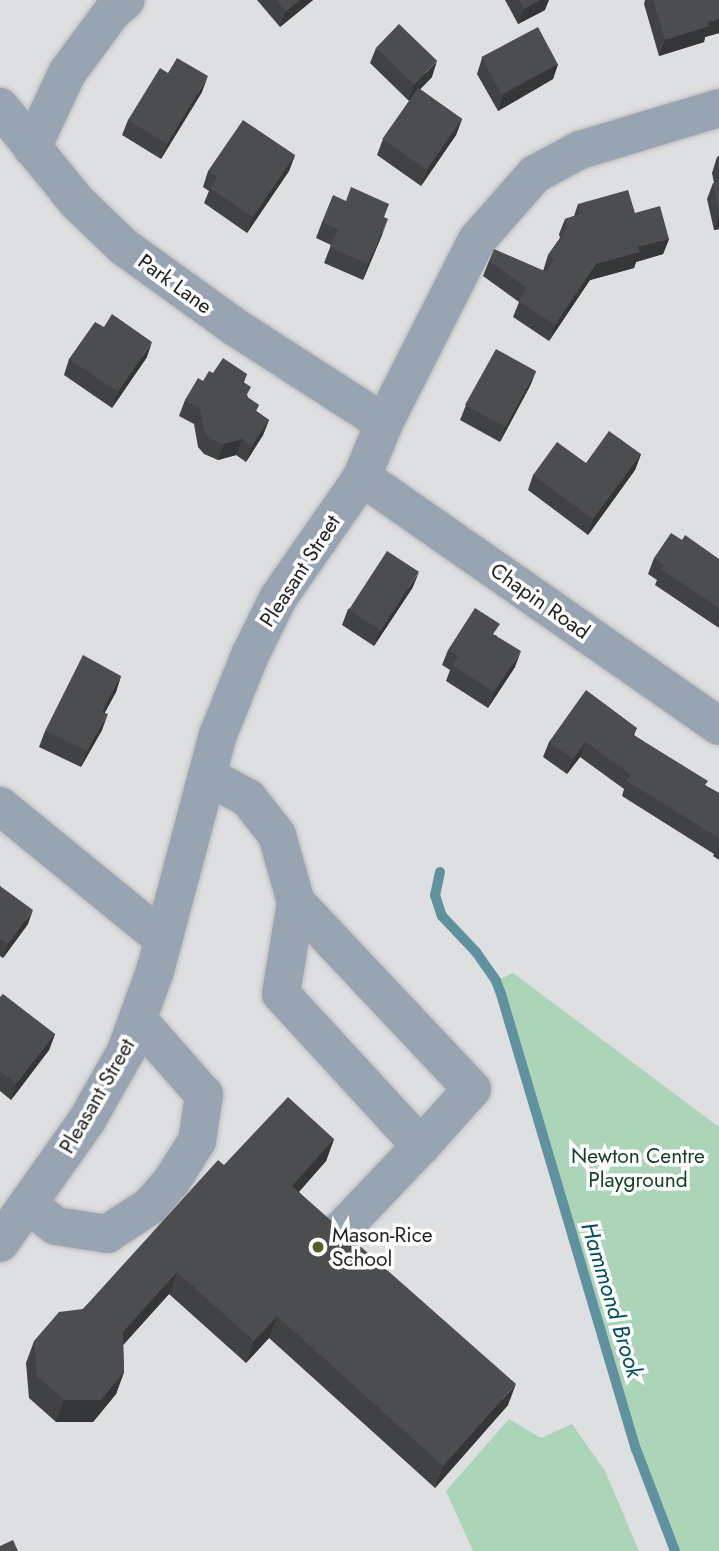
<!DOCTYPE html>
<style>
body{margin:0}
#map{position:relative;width:719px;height:1551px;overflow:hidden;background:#dedfe1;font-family:Jost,sans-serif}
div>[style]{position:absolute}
.green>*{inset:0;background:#acd4b8}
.stream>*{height:10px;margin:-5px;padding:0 5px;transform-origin:5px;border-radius:5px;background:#5f919f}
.roads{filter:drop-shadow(0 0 2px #bcbcbe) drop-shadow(0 0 2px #bcbcbe)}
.minor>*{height:38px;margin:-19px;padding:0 19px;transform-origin:19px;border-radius:19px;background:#99a4b3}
.wall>*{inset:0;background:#414244}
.shaded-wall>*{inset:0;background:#353637}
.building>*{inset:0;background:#4c4d4f;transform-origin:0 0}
.dots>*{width:19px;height:19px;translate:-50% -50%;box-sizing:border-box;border:4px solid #fff;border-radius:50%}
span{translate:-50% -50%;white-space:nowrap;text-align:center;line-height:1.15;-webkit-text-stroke:7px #fff;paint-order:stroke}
.street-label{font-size:21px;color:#1f1f20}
.park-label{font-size:21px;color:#103f24}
.poi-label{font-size:21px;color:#1f1f20}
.left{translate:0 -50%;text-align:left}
.water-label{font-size:23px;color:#004d5c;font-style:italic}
</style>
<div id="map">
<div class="green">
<i style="clip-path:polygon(513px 973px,719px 1127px,719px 1551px,675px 1551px,653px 1498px,636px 1449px,496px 981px)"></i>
<i style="clip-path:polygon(509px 1419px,541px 1438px,572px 1424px,605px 1471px,639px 1551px,473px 1551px,446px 1491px)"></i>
</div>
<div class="stream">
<i style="left:440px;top:872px;width:24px;rotate:102deg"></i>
<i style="left:435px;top:895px;width:22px;rotate:72deg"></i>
<i style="left:442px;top:916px;width:50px;rotate:46.6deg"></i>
<i style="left:476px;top:952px;width:35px;rotate:55deg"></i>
<i style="left:496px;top:981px;width:14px;rotate:69deg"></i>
<i style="left:501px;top:994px;width:475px;rotate:73.5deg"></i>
<i style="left:636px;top:1449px;width:109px;rotate:69.1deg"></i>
</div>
<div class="roads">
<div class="minor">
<i style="left:0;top:107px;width:122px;rotate:51deg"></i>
<i style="left:77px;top:202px;width:65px;rotate:43.8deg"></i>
<i style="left:124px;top:247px;width:137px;rotate:35.8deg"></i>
<i style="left:235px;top:327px;width:177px;rotate:32.8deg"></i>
<i style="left:32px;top:148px;width:83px;rotate:-65deg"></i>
<i style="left:67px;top:73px;width:76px;rotate:-53.6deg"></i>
<i style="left:112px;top:12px;width:18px;rotate:-41deg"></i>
<i style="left:362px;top:477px;width:435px;rotate:34.9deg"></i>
<i style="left:207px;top:776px;width:47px;rotate:28.2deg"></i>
<i style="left:248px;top:798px;width:47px;rotate:51.9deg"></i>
<i style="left:277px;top:835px;width:70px;rotate:74.2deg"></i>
<i style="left:296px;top:902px;width:93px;rotate:99.3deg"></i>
<i style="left:281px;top:994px;width:207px;rotate:47.4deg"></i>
<i style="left:421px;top:1146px;width:76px;rotate:-48.2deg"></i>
<i style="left:472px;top:1089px;width:257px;rotate:-133.3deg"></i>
<i style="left:0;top:806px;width:210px;rotate:39.2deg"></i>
<i style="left:29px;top:1205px;width:34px;rotate:38deg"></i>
<i style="left:56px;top:1226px;width:52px;rotate:8.9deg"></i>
<i style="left:107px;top:1234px;width:51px;rotate:-33.1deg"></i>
<i style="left:150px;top:1206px;width:32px;rotate:-49deg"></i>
<i style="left:171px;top:1182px;width:49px;rotate:-57.6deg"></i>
<i style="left:197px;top:1141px;width:47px;rotate:-81.3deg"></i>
<i style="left:204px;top:1095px;width:98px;rotate:-131.3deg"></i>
<i style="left:340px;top:1231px;width:117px;rotate:-46.4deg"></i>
<i style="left:0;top:1243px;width:151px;rotate:-54.7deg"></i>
<i style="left:87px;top:1120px;width:79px;rotate:-60.5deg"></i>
<i style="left:126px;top:1051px;width:85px;rotate:-70.1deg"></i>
<i style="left:155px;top:971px;width:244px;rotate:-75.1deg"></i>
<i style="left:218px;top:735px;width:86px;rotate:-68.2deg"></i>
<i style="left:250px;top:655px;width:64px;rotate:-63.8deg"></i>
<i style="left:278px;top:598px;width:147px;rotate:-55.2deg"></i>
<i style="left:362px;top:477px;width:58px;rotate:-67.8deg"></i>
<i style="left:384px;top:423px;width:205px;rotate:-63.1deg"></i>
<i style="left:477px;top:240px;width:88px;rotate:-48.7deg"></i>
<i style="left:535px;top:174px;width:51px;rotate:-28.1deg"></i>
<i style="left:580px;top:150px;width:145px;rotate:-16.8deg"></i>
</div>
</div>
<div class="wall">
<i style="clip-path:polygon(257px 0,313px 0,280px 27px)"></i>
<i style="clip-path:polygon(505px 0,540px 0,545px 10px,518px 24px)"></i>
<i style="clip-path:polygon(645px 0,719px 0,719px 33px,705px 37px,704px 42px,659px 56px,644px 4px)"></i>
<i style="clip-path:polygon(376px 48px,432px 77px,420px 89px,462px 119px,456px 135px,421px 186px,377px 155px,383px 139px,413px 96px,409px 101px,370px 63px)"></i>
<i style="clip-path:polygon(482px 58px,558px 64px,553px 79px,498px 111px,477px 74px)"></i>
<i style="clip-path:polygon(202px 92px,161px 159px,122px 135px,128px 120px)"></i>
<i style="clip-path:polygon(295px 155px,289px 171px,247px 233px,204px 203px,209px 191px,203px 187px,208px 171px)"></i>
<i style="clip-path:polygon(719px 156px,719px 229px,714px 230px,707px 199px,713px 183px,714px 183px,712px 173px,717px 157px)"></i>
<i style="clip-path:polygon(346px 201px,384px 218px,382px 235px,363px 280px,324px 263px,331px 245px,316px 238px,322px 222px)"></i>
<i style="clip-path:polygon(578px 204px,635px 213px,669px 239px,663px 254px,636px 262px,634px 268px,590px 280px,549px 341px,513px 317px,519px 302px,483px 276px,489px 261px,543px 271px,548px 255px,560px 238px,559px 234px,565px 219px,574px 216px)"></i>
<i style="clip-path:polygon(147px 357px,112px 408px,64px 375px,69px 359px)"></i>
<i style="clip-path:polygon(536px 371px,530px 386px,500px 442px,460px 420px,466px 405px)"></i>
<i style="clip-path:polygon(213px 373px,247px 374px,244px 382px,248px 398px,259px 405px,256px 411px,269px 420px,263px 435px,246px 462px,236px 455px,218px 460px,204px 454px,198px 447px,194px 424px,179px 416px,185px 400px,203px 381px)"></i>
<i style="clip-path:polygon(641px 454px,635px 470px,588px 535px,528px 490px,533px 475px,586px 463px)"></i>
<i style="clip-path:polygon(682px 540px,719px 559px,719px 628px,655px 585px,657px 580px,648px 574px,654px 558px)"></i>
<i style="clip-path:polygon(413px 587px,374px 646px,342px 625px,348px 609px)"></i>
<i style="clip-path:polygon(496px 635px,515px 667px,488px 708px,446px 681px,450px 670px,442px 665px,448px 650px)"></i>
<i style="clip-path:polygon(121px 676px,116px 692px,105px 712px,102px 730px,81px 767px,39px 747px,45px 731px)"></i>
<i style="clip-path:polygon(637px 728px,634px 735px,706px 786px,719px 793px,719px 860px,713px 856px,714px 854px,622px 796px,624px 789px,580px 757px,567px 774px,543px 757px,549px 742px)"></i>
<i style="clip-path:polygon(0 886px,28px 924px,3px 958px,0 956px)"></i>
<i style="clip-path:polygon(0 997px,55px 1034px,49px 1050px,11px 1100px,0 1091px)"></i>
<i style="clip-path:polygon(334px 1139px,326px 1161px,299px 1192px,508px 1405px,435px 1488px,269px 1338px,246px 1363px,169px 1294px,123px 1345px,124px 1372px,116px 1394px,93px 1422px,56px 1422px,29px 1398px,26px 1363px,34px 1341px,83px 1309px,224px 1165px)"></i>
</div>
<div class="shaded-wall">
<i style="clip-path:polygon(300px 0,313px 0,280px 27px,286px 11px)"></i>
<i style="clip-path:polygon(540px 0,549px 0,545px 10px,518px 24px,524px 9px)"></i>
<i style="clip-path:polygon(719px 19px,719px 33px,705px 37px,704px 42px,659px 56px,665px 40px)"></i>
<i style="clip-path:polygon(437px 61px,432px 77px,409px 101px,414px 85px)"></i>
<i style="clip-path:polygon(558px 64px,553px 79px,498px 111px,503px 95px)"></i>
<i style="clip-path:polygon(208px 76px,202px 92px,161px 159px,167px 144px)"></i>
<i style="clip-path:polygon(462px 119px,456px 135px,421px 186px,427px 170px)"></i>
<i style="clip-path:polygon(295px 155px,289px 171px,247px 233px,253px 217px)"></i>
<i style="clip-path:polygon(719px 216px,719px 229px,714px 230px)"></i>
<i style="clip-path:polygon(388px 219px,382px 235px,363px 280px,368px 264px)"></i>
<i style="clip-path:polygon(669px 239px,663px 254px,636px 262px,634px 268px,590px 280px,549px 341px,555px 325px,596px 264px,638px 247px)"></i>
<i style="clip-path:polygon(152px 342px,147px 357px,112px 408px,118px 392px)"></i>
<i style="clip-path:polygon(536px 371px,530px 386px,500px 442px,505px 426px)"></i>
<i style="clip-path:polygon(269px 420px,263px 435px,246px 462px,252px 446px)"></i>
<i style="clip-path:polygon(242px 439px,236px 455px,218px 460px,224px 444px)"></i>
<i style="clip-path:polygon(641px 454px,635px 470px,588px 535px,593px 519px)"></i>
<i style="clip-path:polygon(419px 572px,413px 587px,374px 646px,380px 630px)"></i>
<i style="clip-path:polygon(521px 651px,515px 667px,488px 708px,494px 692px)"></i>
<i style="clip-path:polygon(121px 676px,116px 692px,97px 727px,102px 712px)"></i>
<i style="clip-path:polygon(108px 714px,102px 730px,81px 767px,87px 751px)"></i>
<i style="clip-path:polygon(586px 742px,580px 757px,567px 774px,573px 759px)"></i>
<i style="clip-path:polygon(33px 910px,28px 924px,3px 958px,8px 944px)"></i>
<i style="clip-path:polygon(55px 1034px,49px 1050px,11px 1100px,16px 1084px)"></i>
<i style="clip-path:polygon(334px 1139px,326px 1161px,284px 1208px,292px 1186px)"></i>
<i style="clip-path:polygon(177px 1272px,169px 1294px,115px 1354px,123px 1332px)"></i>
<i style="clip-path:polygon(277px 1316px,269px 1338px,246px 1363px,254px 1341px)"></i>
<i style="clip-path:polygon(124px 1372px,116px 1394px,93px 1422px,56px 1422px,64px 1400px)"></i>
<i style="clip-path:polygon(516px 1384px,508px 1405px,435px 1488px,443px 1466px)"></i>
</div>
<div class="building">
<i style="clip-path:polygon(277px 0,300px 0,286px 11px)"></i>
<i style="clip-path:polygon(519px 0,540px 0,524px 9px)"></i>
<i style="clip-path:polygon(653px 0,719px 0,719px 19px,708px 22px,709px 26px,665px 40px)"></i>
<i style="left:399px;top:24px;width:53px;height:33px;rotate:44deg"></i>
<i style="left:538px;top:27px;width:42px;height:64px;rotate:62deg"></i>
<i style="clip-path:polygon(177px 58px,208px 76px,167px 144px,128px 120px,160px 68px,168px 73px)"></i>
<i style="left:418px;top:88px;width:54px;height:62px;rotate:35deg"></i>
<i style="clip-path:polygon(243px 120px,295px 155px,253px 217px,210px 188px,217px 177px,208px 171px)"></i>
<i style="clip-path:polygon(719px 182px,719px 211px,713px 183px)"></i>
<i style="clip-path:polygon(351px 187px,389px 204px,384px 217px,388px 219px,368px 264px,330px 247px,338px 229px,322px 222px,333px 195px,346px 201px)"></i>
<i style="clip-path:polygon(628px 190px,635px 213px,660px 206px,669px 239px,638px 247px,640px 252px,596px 264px,555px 325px,519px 301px,527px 288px,489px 261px,494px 249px,547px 272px,554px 259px,548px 255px,567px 228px,565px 219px,580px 214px,578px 204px)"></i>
<i style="clip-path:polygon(112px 314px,152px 342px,118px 392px,69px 359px,95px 322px,104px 327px)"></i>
<i style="left:496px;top:349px;width:46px;height:64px;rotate:29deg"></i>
<i style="clip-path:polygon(223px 358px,247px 374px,242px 381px,251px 387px,246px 396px,259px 405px,255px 410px,269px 420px,252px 446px,242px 439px,224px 444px,209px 439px,204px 431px,200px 409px,185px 400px,198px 378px,203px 381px,209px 371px,213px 373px)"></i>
<i style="clip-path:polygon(609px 431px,641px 454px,593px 519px,533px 475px,557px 442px,586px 463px)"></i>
<i style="clip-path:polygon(671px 533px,682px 540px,685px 535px,719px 559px,719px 608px,661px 569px,664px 565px,654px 558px)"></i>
<i style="left:387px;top:551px;width:38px;height:70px;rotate:33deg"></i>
<i style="clip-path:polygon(475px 608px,500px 624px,493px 634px,521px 651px,494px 692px,452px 665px,458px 656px,448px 650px)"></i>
<i style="clip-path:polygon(83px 655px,121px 676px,102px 712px,108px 714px,87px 751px,45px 731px)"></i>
<i style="clip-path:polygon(586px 690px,637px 728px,632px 734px,708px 781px,705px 785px,719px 793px,719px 838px,627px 781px,631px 775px,586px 742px,573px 759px,549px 742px)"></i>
<i style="clip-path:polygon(0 886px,33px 910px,8px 944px,0 939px)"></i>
<i style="clip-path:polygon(3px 994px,55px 1034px,16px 1084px,0 1071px,0 997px)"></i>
<i style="clip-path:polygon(288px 1097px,334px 1139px,292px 1186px,516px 1384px,443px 1466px,277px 1316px,254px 1341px,177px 1272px,123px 1332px,124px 1372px,101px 1400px,64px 1400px,37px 1376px,34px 1341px,59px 1312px,83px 1309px,218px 1160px,224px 1165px)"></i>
<i style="clip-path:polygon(13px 1540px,18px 1551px,0 1551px,0 1546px)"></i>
</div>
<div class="dots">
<i style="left:318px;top:1247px;background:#555d2c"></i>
</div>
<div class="street-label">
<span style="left:175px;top:284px;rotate:36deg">Park Lane</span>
<span style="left:300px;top:571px;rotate:-57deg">Pleasant Street</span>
<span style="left:540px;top:601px;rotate:35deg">Chapin Road</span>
<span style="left:97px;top:1096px;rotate:-60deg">Pleasant Street</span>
</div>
<div class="park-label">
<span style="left:638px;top:1168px">Newton Centre<br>Playground</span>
</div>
<div class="poi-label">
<span class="left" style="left:332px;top:1247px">Mason-Rice<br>School</span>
</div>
<div class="water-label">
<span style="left:612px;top:1300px;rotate:73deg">Hammond Brook</span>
</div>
</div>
